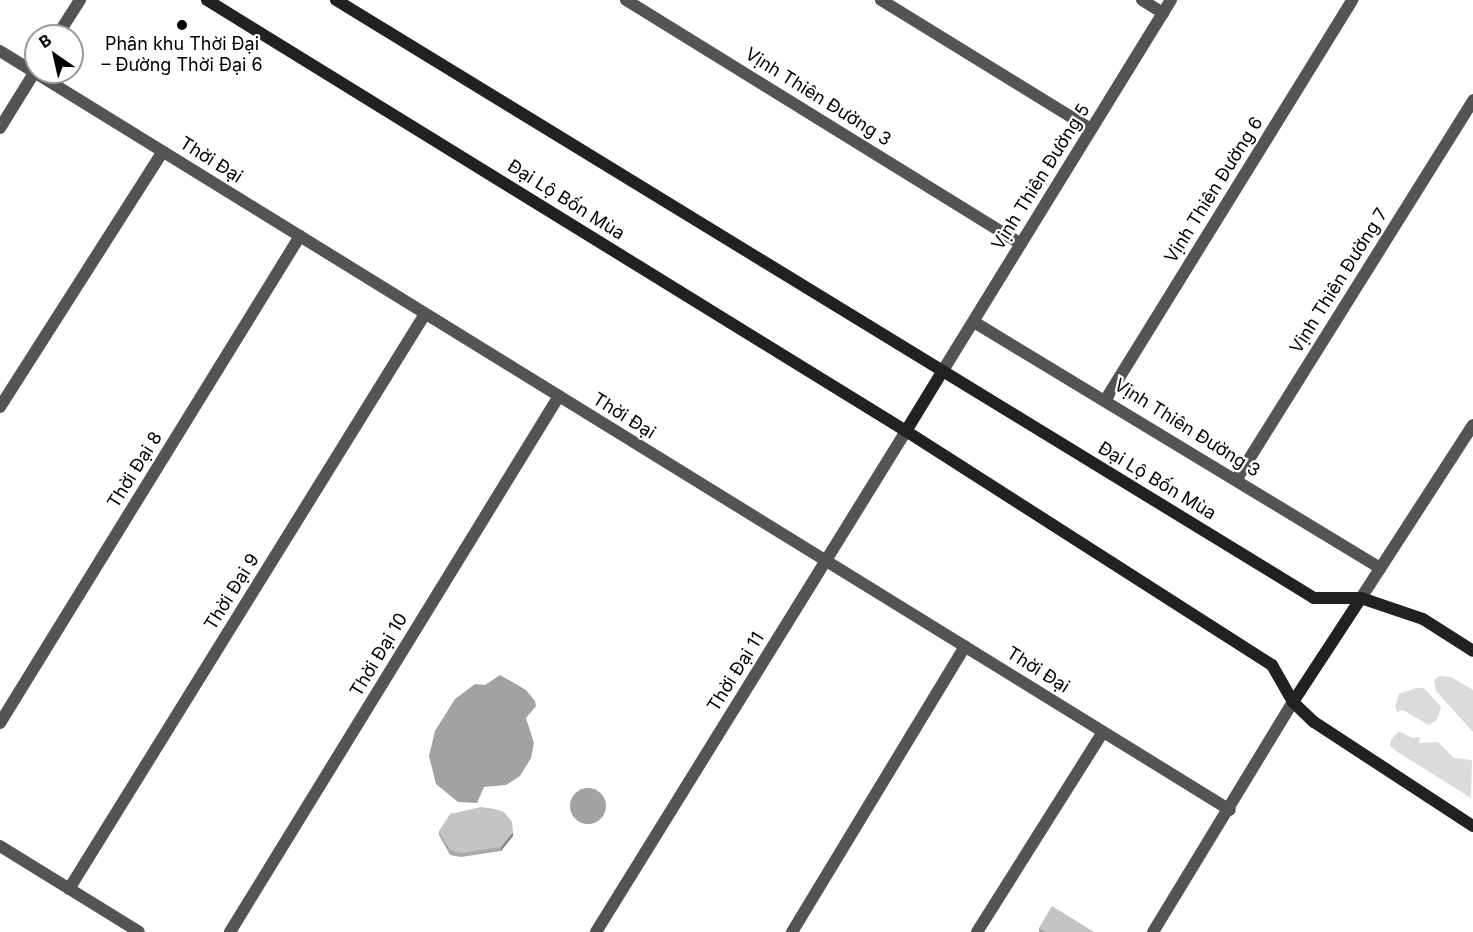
<!DOCTYPE html>
<meta charset="utf-8">
<style>
body{margin:0}
#map{position:relative;width:1473px;height:932px;overflow:hidden;background:#fff;font-family:Inter,sans-serif}
div>[style]{position:absolute}
.green>*{inset:0;background:#dbdbdb}
.water>*{inset:0;background:#a2a2a2}
.round{border-radius:50%}
.minor>*{height:12px;margin:-6px;padding:0 6px;transform-origin:6px;border-radius:6px;background:#545454}
.secondary>*{height:12px;margin:-6px;padding:0 6px;transform-origin:6px;border-radius:6px;background:#212121}
.wall>*{inset:0;background:#a9a9a9}
.shaded-wall>*{inset:0;background:#898989}
.building>*{inset:0;background:#c4c4c4}
.dots>*{width:16px;height:16px;translate:-50% -50%;box-sizing:border-box;border:3px solid #fff;border-radius:50%}
span{translate:-50% -50%;white-space:nowrap;text-align:center;line-height:1.15;-webkit-text-stroke:4.5px #fff;paint-order:stroke}
.poi-label{font-size:18px;color:#000}
.street-label{font-size:18px;color:#000}
.north{position:absolute;left:24px;top:24px;width:60px;height:60px;box-sizing:border-box;background:#fff;border:2px solid #999;border-radius:50%;rotate:326deg;font-size:16px;font-weight:700;line-height:24px;text-align:center;color:#000}
.north::after{content:'';display:block;margin:auto;width:21px;height:27px;background:#000;clip-path:polygon(50% 0,100% 100%,50% 72%,0 100%)}
</style>
<div id="map">
<div class="green">
<i style="clip-path:polygon(1439px 676px,1451px 677px,1473px 690px,1473px 732px,1436px 691px,1434px 681px)"></i>
<i style="clip-path:polygon(1416px 688px,1424px 688px,1441px 707px,1437px 720px,1429px 725px,1403px 710px,1397px 712px,1395px 707px,1399px 694px)"></i>
<i style="clip-path:polygon(1399px 731px,1412px 738px,1420px 737px,1419px 743px,1438px 742px,1454px 758px,1472px 760px,1471px 798px,1396px 751px,1390px 746px,1391px 740px)"></i>
</div>
<div class="water">
<i style="clip-path:polygon(500px 675px,526px 690px,535px 701px,536px 706px,526px 718px,534px 743px,531px 758px,520px 776px,506px 785px,484px 787px,477px 803px,458px 802px,436px 784px,429px 756px,435px 731px,455px 699px,475px 684px,485px 685px)"></i>
<i class="round" style="left:570px;top:788px;width:36px;height:36px"></i>
</div>
<div class="minor">
<i style="left:626px;top:0;width:464px;rotate:31.7deg"></i>
<i style="left:881px;top:0;width:246px;rotate:31.6deg"></i>
<i style="left:1142px;top:0;width:25px;rotate:32deg"></i>
<i style="left:57px;top:36px;width:43px;rotate:-57.4deg"></i>
<i style="left:0;top:51px;width:1445px;rotate:31.68deg"></i>
<i style="left:0;top:128px;width:68px;rotate:-58.2deg"></i>
<i style="left:974px;top:322px;width:475px;rotate:31.2deg"></i>
<i style="left:942px;top:372px;width:437px;rotate:-58.4deg"></i>
<i style="left:1106px;top:399px;width:469px;rotate:-58.3deg"></i>
<i style="left:0;top:407px;width:303px;rotate:-57.5deg"></i>
<i style="left:1236px;top:480px;width:448px;rotate:-58deg"></i>
<i style="left:1361px;top:598px;width:206px;rotate:-57.1deg"></i>
<i style="left:0;top:723px;width:572px;rotate:-58.37deg"></i>
<i style="left:0;top:846px;width:163px;rotate:31.7deg"></i>
<i style="left:69px;top:889px;width:676px;rotate:-58.24deg"></i>
<i style="left:230px;top:932px;width:629px;rotate:-58.46deg"></i>
<i style="left:596px;top:932px;width:589px;rotate:-58.25deg"></i>
<i style="left:792px;top:932px;width:334px;rotate:-58.8deg"></i>
<i style="left:977px;top:932px;width:236px;rotate:-57.8deg"></i>
<i style="left:1153px;top:932px;width:269px;rotate:-58.7deg"></i>
</div>
<div class="secondary">
<i style="left:207px;top:0;width:821px;rotate:31.66deg"></i>
<i style="left:906px;top:431px;width:434px;rotate:32.6deg"></i>
<i style="left:1272px;top:665px;width:43px;rotate:60.4deg"></i>
<i style="left:1293px;top:702px;width:29px;rotate:44deg"></i>
<i style="left:1314px;top:722px;width:190px;rotate:33.2deg"></i>
<i style="left:336px;top:0;width:1146px;rotate:31.44deg"></i>
<i style="left:1314px;top:598px;width:47px"></i>
<i style="left:1361px;top:598px;width:65px;rotate:18.7deg"></i>
<i style="left:1423px;top:619px;width:59px;rotate:32.6deg"></i>
<i style="left:906px;top:431px;width:69px;rotate:-58.6deg"></i>
<i style="left:1293px;top:702px;width:124px;rotate:-56.8deg"></i>
</div>
<div class="wall">
<i style="clip-path:polygon(439px 831px,513px 836px,501px 851px,461px 857px,450px 855px,439px 835px)"></i>
<i style="clip-path:polygon(1039px 928px,1094px 932px,1039px 932px)"></i>
</div>
<div class="shaded-wall">
<i style="clip-path:polygon(513px 832px,513px 836px,501px 851px,501px 847px)"></i>
</div>
<div class="building">
<i style="clip-path:polygon(481px 807px,495px 809px,504px 812px,512px 822px,513px 832px,501px 847px,461px 853px,450px 850px,439px 831px,450px 814px)"></i>
<i style="clip-path:polygon(1052px 906px,1094px 932px,1046px 932px,1039px 928px)"></i>
</div>
<div class="dots">
<i style="left:182px;top:25px;background:#000"></i>
</div>
<div class="poi-label">
<span style="left:182px;top:55px">Phân khu Thời Đại<br>– Đường Thời Đại 6</span>
</div>
<div class="street-label">
<span style="left:818px;top:97px;rotate:32deg">Vịnh Thiên Đường 3</span>
<span style="left:211px;top:160px;rotate:32deg">Thời Đại</span>
<span style="left:1041px;top:177px;rotate:-58deg">Vịnh Thiên Đường 5</span>
<span style="left:1214px;top:190px;rotate:-58deg">Vịnh Thiên Đường 6</span>
<span style="left:566px;top:200px;rotate:32deg">Đại Lộ Bốn Mùa</span>
<span style="left:1339px;top:281px;rotate:-58deg">Vịnh Thiên Đường 7</span>
<span style="left:624px;top:416px;rotate:32deg">Thời Đại</span>
<span style="left:1187px;top:428px;rotate:32deg">Vịnh Thiên Đường 3</span>
<span style="left:135px;top:470px;rotate:-58deg">Thời Đại 8</span>
<span style="left:1157px;top:481px;rotate:31deg">Đại Lộ Bốn Mùa</span>
<span style="left:232px;top:592px;rotate:-58deg">Thời Đại 9</span>
<span style="left:379px;top:655px;rotate:-59deg">Thời Đại 10</span>
<span style="left:1038px;top:670px;rotate:32deg">Thời Đại</span>
<span style="left:736px;top:672px;rotate:-58deg">Thời Đại 11</span>
</div>
<div class="north">B</div>
</div>
